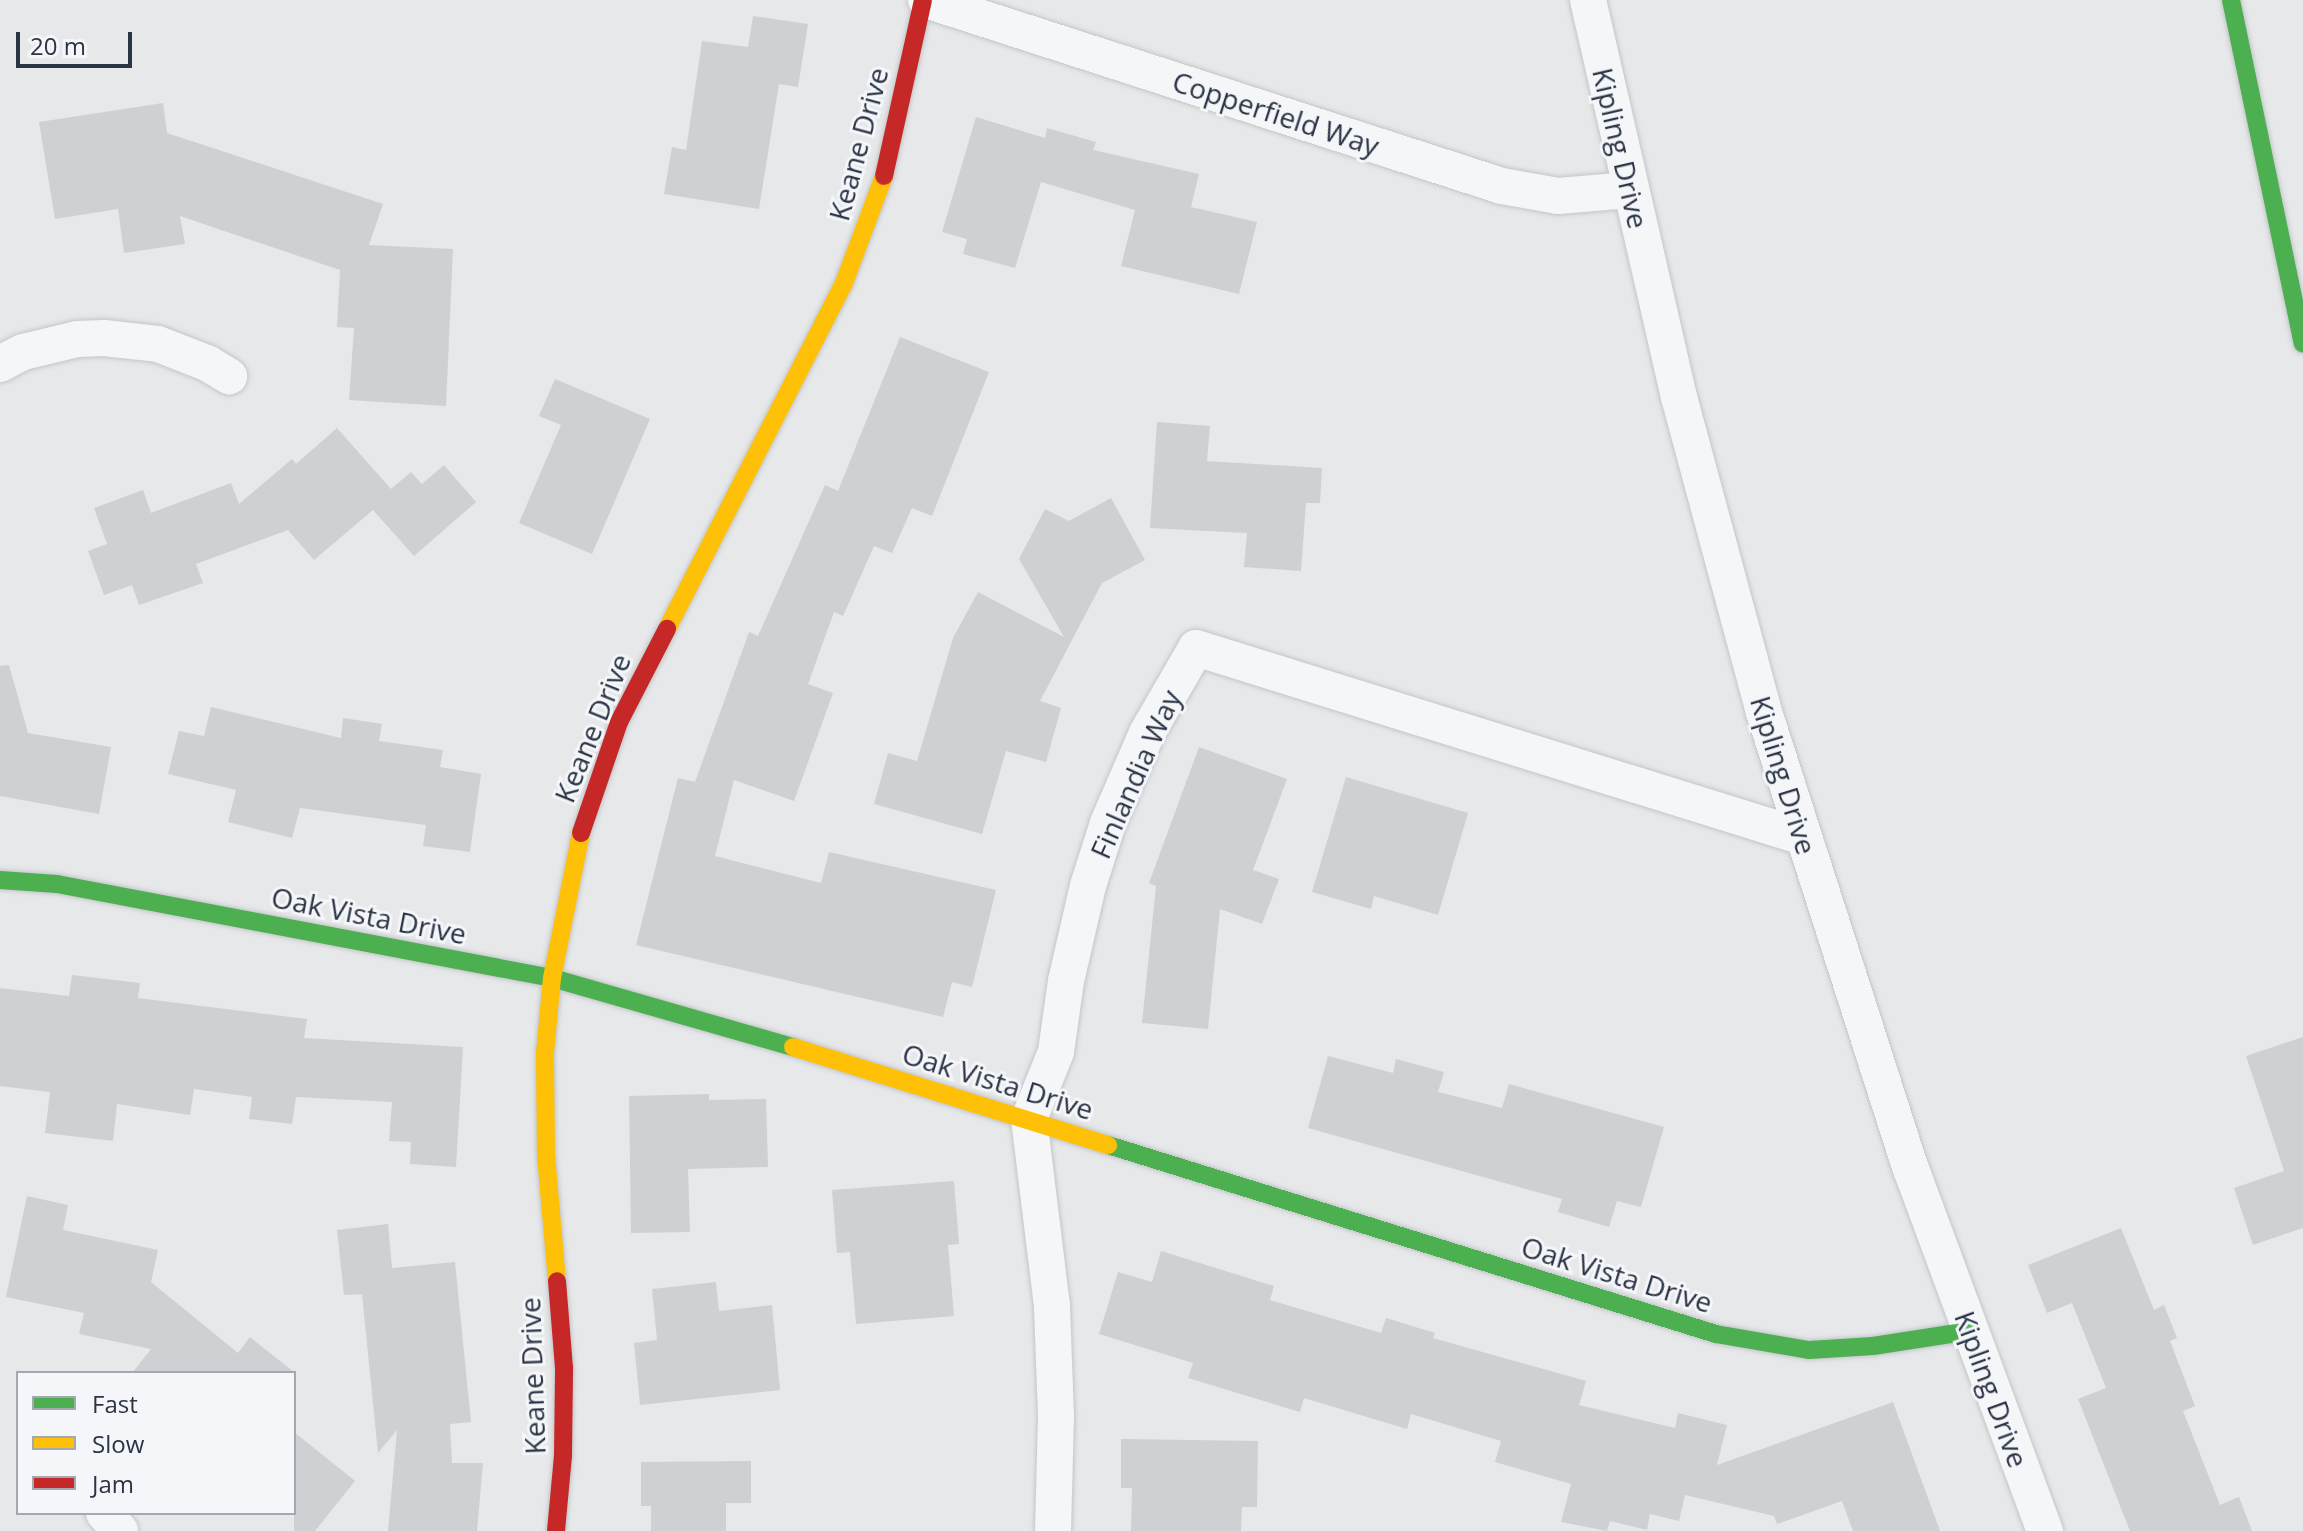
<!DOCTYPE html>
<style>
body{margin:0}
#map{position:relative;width:2303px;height:1531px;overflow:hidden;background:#e6e8ea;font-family:"Open Sans",sans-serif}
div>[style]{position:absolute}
.building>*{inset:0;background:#ced0d3}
.roads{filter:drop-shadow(0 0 2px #c4c6c8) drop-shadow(0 0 2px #c4c6c8)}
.street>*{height:36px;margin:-18px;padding:0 18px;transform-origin:18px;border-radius:18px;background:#f5f6f7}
.fast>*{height:18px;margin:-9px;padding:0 9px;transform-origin:9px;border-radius:9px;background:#4caf50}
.slow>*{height:18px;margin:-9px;padding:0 9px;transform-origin:9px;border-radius:9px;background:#ffc107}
.jam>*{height:18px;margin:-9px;padding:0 9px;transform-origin:9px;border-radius:9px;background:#c62828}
span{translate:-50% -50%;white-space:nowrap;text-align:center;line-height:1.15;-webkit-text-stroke:6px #f4f6f9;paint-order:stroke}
.street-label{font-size:28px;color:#2b3445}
.legend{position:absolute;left:16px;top:1371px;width:280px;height:144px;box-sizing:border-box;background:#f4f6f9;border:2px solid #a4a8b1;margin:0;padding:10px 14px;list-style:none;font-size:24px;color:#2b3445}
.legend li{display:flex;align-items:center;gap:16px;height:40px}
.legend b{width:40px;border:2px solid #a4a8b1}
.scale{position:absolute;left:16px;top:32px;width:116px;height:36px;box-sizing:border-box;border:4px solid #2b3445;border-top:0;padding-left:10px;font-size:24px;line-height:28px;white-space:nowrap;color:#2b3445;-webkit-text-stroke:6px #f4f6f9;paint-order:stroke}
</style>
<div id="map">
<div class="building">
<i style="clip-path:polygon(753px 16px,808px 24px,798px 87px,779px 84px,759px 209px,664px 194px,672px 147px,686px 150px,702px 41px,748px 47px)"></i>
<i style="clip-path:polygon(163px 103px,167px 133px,383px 204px,369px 245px,453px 249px,446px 406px,349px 400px,354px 328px,337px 327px,340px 270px,180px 216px,185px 244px,124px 253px,118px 209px,55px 219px,39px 122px)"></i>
<i style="clip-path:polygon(976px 117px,1045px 138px,1047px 128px,1096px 142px,1093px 150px,1199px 174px,1191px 207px,1257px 222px,1239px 294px,1121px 266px,1135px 210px,1041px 182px,1015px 268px,963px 254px,967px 239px,942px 232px)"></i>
<i style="clip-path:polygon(900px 337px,989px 372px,932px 516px,912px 508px,892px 553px,874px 546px,843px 616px,834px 612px,808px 684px,833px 693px,794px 801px,734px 780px,715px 856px,821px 883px,829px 852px,996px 890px,972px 987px,952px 982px,943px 1017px,636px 945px,678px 778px,695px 782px,749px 632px,758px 636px,825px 485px,838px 491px)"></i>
<i style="clip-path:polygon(555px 379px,650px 419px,592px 554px,519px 523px,561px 425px,539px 416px)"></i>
<i style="clip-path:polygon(1157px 422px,1210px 426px,1207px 461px,1322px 468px,1320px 503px,1306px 503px,1301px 571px,1244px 567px,1247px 533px,1150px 528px)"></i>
<i style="clip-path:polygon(337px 428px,391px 489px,411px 472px,422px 484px,444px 465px,476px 502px,414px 556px,373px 510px,314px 560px,288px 530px,196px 564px,203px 583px,139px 605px,132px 585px,104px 595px,88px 551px,107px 544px,94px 508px,143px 490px,151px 513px,231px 483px,239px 504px,292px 459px,296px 464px)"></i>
<i style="clip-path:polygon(1111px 498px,1145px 560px,1102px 583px,1040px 701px,1061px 708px,1046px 762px,1006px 751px,982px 834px,874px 804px,888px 753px,917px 761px,953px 638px,978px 592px,1064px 637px,1019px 559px,1045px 509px,1069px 521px)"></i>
<i style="clip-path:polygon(9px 665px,28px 733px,111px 747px,99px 814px,0 796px,0 666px)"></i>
<i style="clip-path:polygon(211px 707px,341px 738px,343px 718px,382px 724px,379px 741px,443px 750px,440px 767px,481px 774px,470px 852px,423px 846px,426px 825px,300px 808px,292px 838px,228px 822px,236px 790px,168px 774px,179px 731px,204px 736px)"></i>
<i style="clip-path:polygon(1199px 747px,1287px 779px,1253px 870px,1279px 879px,1262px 924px,1220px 909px,1208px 1029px,1142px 1023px,1156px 886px,1149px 883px)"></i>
<i style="clip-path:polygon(1346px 777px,1468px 813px,1438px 915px,1374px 896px,1371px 909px,1312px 892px)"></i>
<i style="clip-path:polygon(72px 975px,140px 983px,138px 998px,307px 1019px,304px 1038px,463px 1047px,456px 1167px,410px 1164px,411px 1142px,389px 1141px,392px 1102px,296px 1097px,292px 1124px,249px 1119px,252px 1097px,194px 1089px,190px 1115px,117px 1104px,113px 1141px,45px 1133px,50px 1092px,0 1086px,0 988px,69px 996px)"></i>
<i style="clip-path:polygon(2303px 1037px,2303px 1228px,2253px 1245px,2234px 1188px,2284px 1171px,2246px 1056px)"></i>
<i style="clip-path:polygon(1328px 1056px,1393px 1073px,1396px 1059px,1444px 1072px,1438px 1092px,1502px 1108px,1509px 1084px,1664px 1127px,1641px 1207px,1617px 1201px,1609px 1227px,1558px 1212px,1562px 1199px,1308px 1128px)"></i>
<i style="clip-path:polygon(709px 1094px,709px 1100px,766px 1099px,768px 1167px,688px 1169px,690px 1232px,631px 1233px,629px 1096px)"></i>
<i style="clip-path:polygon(954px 1181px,959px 1244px,948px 1245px,954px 1316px,856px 1324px,850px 1252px,837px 1253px,832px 1190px)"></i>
<i style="clip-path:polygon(27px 1196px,68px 1205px,63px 1230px,158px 1250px,151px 1282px,238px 1353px,250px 1337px,295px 1373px,132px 1373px,151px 1349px,79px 1334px,84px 1313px,6px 1297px)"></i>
<i style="clip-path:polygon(388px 1224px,392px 1268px,455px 1262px,471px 1422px,450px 1424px,452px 1463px,483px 1463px,477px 1531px,388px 1531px,397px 1430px,378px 1453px,362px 1294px,344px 1295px,337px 1230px)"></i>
<i style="clip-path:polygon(2121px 1228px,2154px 1310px,2164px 1305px,2177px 1338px,2170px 1341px,2195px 1406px,2183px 1411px,2220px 1505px,2239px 1497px,2252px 1531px,2130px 1531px,2078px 1399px,2106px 1388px,2072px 1303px,2047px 1313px,2028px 1265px)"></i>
<i style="clip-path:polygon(1161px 1251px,1274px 1286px,1270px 1300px,1381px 1333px,1386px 1318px,1435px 1333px,1433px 1338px,1586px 1381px,1579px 1405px,1675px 1428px,1678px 1413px,1727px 1425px,1717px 1465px,1893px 1402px,1940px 1531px,1853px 1531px,1842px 1501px,1777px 1524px,1774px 1516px,1685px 1495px,1679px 1521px,1650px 1514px,1647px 1530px,1610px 1521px,1607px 1531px,1561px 1522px,1571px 1484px,1495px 1462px,1501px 1441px,1411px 1414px,1407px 1429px,1304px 1398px,1300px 1412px,1188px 1378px,1193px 1363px,1099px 1334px,1118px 1272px,1152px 1282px)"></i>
<i style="clip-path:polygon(716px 1282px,719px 1311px,772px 1305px,780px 1390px,640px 1405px,634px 1343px,657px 1340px,652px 1289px)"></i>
<i style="clip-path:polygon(294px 1432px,355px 1481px,315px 1531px,294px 1531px)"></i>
<i style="clip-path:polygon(1121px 1439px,1258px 1441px,1257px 1507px,1242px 1507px,1241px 1531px,1131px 1531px,1132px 1488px,1121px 1488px)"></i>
<i style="clip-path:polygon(751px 1461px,751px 1503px,726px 1503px,726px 1531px,651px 1531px,651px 1506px,641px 1506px,641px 1462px)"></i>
</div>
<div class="roads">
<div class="street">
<i style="left:926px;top:0;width:605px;rotate:17.9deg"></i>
<i style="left:1502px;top:186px;width:57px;rotate:10.1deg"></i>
<i style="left:1558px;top:196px;width:72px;rotate:-4.8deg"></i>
<i style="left:1588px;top:0;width:407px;rotate:77.1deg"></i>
<i style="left:1679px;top:397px;width:323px;rotate:74.9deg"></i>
<i style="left:1763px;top:709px;width:483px;rotate:72.2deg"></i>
<i style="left:1911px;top:1169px;width:386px;rotate:69.7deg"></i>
<i style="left:0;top:364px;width:26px;rotate:-28deg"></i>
<i style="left:23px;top:352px;width:56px;rotate:-13.5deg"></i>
<i style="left:77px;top:339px;width:27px;rotate:-2deg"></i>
<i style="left:104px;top:338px;width:54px;rotate:6.3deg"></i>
<i style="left:158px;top:344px;width:53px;rotate:21.2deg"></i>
<i style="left:207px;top:363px;width:26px;rotate:31deg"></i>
<i style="left:104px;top:1513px;width:24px;rotate:48deg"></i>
<i style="left:1053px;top:1531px;width:115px;rotate:-88.5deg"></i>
<i style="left:1056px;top:1416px;width:110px;rotate:-92.1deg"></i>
<i style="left:1052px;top:1306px;width:188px;rotate:-97deg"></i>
<i style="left:1029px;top:1119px;width:72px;rotate:-68.1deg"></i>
<i style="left:1056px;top:1052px;width:72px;rotate:-82deg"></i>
<i style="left:1066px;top:981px;width:98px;rotate:-77deg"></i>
<i style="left:1088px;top:886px;width:66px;rotate:-72.4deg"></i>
<i style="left:1108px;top:823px;width:98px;rotate:-66.6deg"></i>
<i style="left:1147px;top:733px;width:98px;rotate:-60deg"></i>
<i style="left:1196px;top:648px;width:636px;rotate:17.29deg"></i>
</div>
<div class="fast">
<i style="left:2231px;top:0;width:351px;rotate:78.2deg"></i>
<i style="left:0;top:880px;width:57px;rotate:4deg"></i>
<i style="left:57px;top:884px;width:504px;rotate:10.75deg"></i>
<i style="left:552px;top:978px;width:251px;rotate:16deg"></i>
<i style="left:1108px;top:1145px;width:637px;rotate:17.27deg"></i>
<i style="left:1716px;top:1334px;width:94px;rotate:9.8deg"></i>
<i style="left:1809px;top:1350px;width:64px;rotate:-3.6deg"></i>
<i style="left:1873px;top:1346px;width:98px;rotate:-8.8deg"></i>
</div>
<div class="slow">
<i style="left:667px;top:629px;width:389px;rotate:-62.9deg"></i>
<i style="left:844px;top:283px;width:114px;rotate:-69.5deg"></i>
<i style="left:793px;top:1047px;width:330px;rotate:17.3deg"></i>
<i style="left:557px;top:1281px;width:126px;rotate:-95deg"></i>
<i style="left:546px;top:1155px;width:102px;rotate:-90.6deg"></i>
<i style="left:545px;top:1053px;width:75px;rotate:-84.7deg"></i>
<i style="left:552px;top:978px;width:148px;rotate:-78.7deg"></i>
</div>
<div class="jam">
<i style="left:884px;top:176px;width:180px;rotate:-77.5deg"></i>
<i style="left:581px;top:833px;width:117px;rotate:-71.1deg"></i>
<i style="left:619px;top:722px;width:105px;rotate:-62.7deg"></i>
<i style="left:556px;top:1531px;width:76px;rotate:-84.7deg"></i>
<i style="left:563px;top:1455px;width:87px;rotate:-89.3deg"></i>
<i style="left:564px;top:1368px;width:87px;rotate:-94.6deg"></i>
</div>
</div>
<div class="street-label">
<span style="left:1276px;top:113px;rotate:18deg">Copperfield Way</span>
<span style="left:858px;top:144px;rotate:-75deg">Keane Drive</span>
<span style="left:1621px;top:148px;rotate:77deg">Kipling Drive</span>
<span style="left:592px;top:728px;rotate:-68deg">Keane Drive</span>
<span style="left:1135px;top:774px;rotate:-66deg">Finlandia Way</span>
<span style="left:1784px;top:775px;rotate:73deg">Kipling Drive</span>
<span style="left:369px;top:915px;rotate:11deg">Oak Vista Drive</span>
<span style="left:998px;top:1081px;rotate:17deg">Oak Vista Drive</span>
<span style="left:1617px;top:1274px;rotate:17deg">Oak Vista Drive</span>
<span style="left:532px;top:1376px;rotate:-92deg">Keane Drive</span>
<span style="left:1992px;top:1389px;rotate:70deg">Kipling Drive</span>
</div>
<ul class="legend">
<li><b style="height:10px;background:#4caf50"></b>Fast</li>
<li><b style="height:10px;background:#ffc107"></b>Slow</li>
<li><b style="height:10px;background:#c62828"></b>Jam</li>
</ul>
<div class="scale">20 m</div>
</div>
